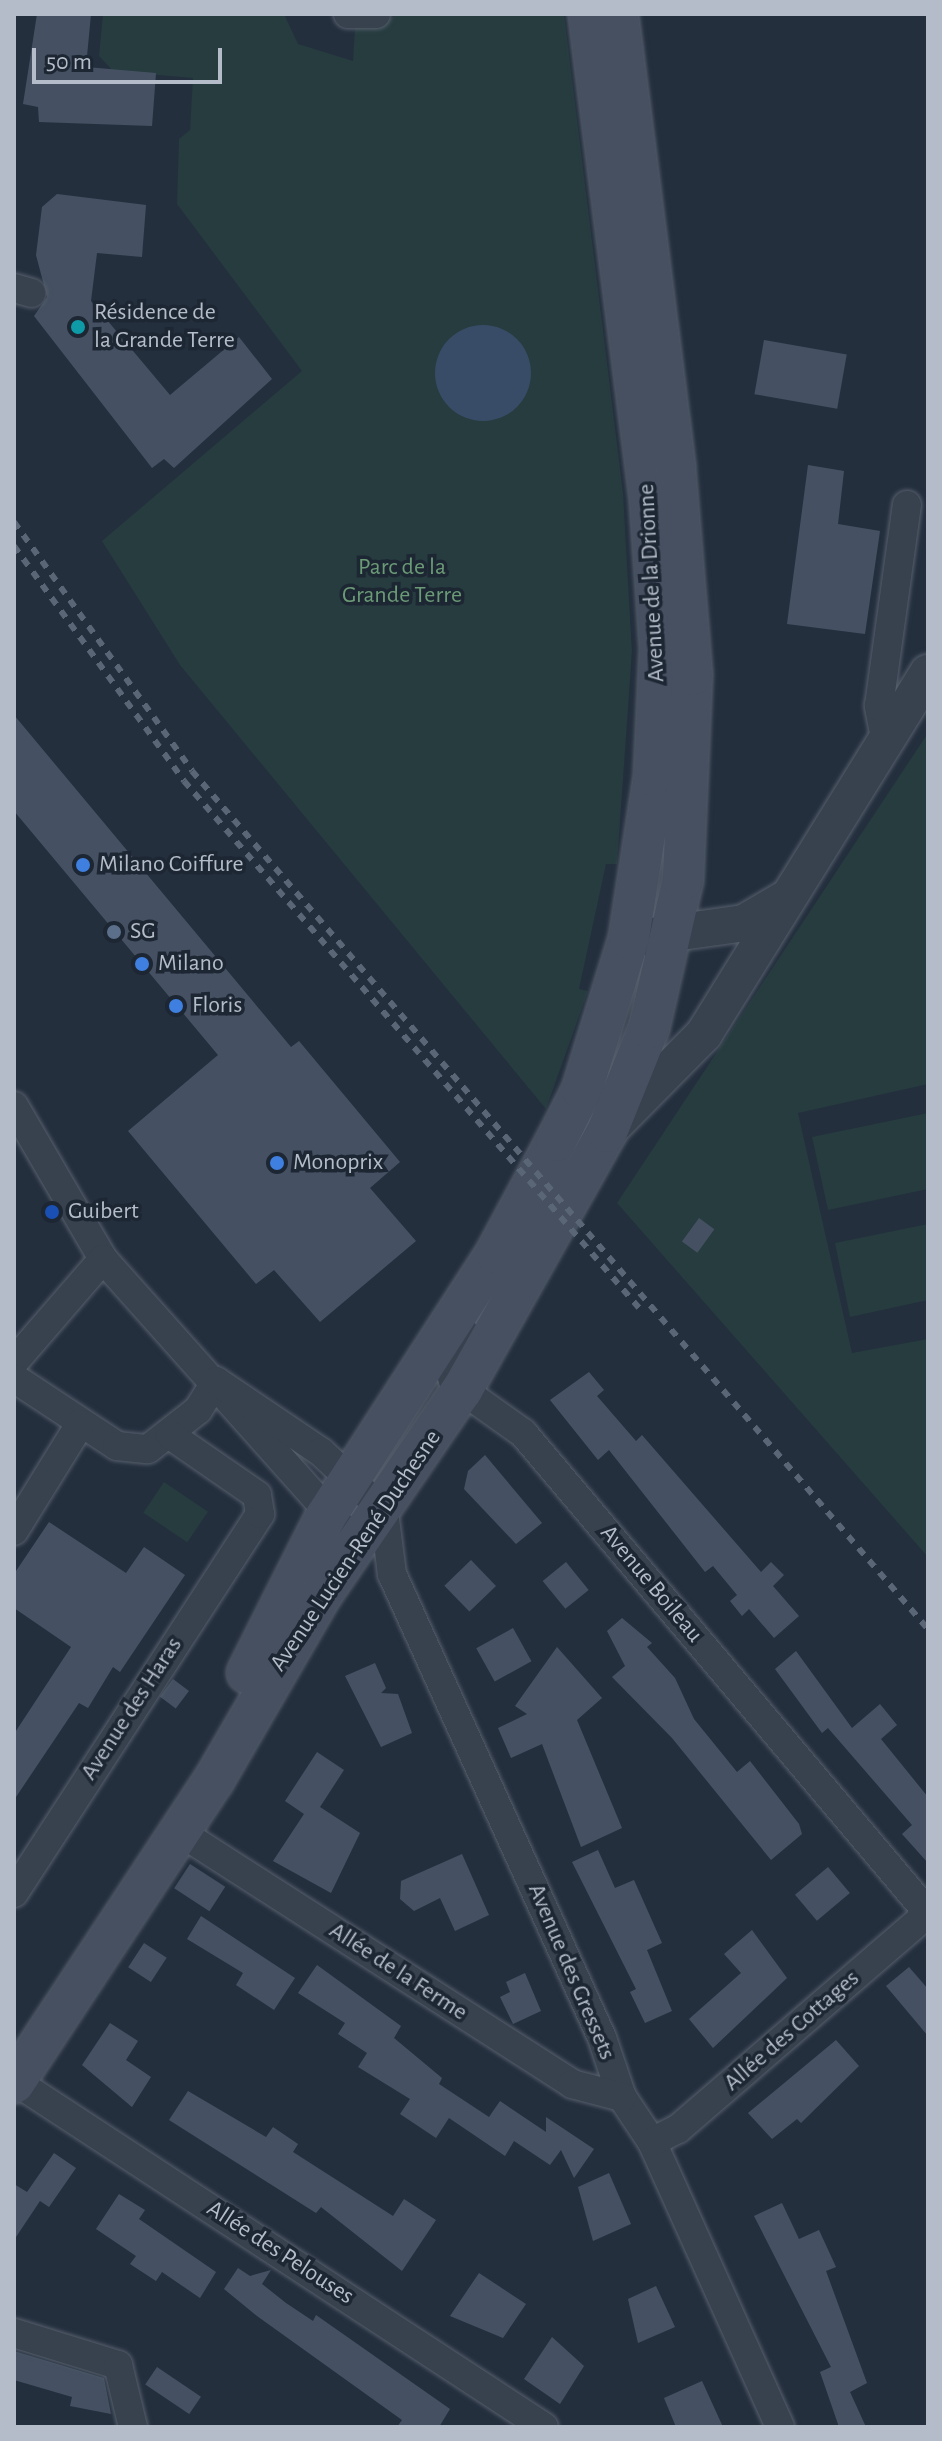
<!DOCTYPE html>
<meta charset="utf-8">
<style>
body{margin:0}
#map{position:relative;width:942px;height:2441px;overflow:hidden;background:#242f3e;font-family:"Alegreya Sans",sans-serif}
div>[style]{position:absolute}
.green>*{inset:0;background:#263c3f;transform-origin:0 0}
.water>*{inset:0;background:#394c67}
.round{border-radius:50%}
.building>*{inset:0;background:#455162;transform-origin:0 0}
.roads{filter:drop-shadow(0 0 2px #565f6c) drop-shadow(0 0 2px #565f6c)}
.minor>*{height:28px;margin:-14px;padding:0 14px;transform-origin:14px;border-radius:14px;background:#38414e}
.tertiary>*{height:36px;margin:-18px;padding:0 18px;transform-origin:18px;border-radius:18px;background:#38414e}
.secondary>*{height:40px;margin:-20px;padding:0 20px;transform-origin:20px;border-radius:20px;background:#465061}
.rail>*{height:6px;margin-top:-3px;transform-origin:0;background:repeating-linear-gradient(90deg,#5a6575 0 8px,transparent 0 16px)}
.dots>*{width:22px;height:22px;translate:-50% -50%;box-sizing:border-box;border:4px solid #1d2633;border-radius:50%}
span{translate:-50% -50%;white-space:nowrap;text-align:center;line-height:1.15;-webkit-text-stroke:7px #1d2633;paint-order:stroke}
.poi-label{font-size:24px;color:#b4bcc9}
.left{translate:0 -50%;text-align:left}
.park-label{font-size:24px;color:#6b9a76}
.street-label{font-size:24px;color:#b4bcc9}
.frame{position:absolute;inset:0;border:16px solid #b4bcc9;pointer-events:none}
.scale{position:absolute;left:32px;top:48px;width:190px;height:36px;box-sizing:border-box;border:4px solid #b4bcc9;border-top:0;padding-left:10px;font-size:24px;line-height:28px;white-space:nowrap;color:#b4bcc9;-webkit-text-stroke:6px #1d2633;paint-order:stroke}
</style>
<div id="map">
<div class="green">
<i style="clip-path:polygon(103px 14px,284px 14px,298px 44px,353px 61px,355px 28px,377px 28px,397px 14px,564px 14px,623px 493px,632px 651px,617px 864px,606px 864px,579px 989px,588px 991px,546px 1109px,180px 665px,102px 541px,302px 371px,177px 204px,179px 139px,190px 130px,193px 78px,113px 71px,99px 56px)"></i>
<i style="clip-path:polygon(928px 733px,928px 1084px,798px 1113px,852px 1353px,928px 1339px,928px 1557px,617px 1203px)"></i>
<i style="clip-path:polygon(928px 1113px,928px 1189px,828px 1210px,812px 1137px)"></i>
<i style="clip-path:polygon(928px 1224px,928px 1300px,850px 1317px,835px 1243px)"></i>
<i style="left:164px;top:1482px;width:53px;height:37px;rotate:34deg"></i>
</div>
<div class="water">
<i class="round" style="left:435px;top:325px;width:96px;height:96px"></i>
</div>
<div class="building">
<i style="clip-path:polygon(37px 14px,91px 14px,86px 67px,156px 73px,152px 126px,39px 122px,38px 107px,23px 104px)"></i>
<i style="clip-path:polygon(57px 194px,146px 205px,142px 257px,97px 253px,91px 301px,170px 395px,239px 337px,272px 379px,174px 468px,164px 459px,152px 468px,34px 316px,47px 297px,36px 255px,42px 207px)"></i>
<i style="left:764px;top:340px;width:84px;height:55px;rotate:10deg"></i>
<i style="clip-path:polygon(808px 465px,844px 471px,838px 524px,880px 531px,865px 634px,787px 624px)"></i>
<i style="clip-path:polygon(14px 715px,291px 1047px,299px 1041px,400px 1162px,370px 1188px,416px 1241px,320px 1322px,274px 1270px,256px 1284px,128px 1131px,218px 1055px,14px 811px)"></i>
<i style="left:699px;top:1218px;width:19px;height:29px;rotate:36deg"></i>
<i style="clip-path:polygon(589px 1372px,604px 1390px,597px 1396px,636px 1441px,642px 1435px,761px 1572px,771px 1562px,784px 1575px,773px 1586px,799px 1616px,774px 1638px,749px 1609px,742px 1616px,730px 1601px,737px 1595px,713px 1566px,705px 1572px,609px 1450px,598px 1460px,550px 1400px)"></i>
<i style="clip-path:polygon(485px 1455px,542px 1523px,516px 1544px,464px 1489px,468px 1471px)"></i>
<i style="clip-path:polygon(49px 1522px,126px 1573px,144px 1547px,185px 1575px,120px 1672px,113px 1667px,88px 1708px,79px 1703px,14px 1800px,14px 1734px,71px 1647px,14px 1608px,14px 1574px)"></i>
<i style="left:471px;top:1560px;width:36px;height:37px;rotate:46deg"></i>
<i style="left:566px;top:1562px;width:36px;height:30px;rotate:51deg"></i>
<i style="clip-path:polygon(622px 1618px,652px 1643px,647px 1647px,675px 1678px,694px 1719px,737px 1772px,750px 1761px,799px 1824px,802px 1834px,771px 1860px,672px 1738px,612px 1677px,625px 1666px,607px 1631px)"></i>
<i style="left:513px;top:1628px;width:38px;height:42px;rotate:61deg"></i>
<i style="clip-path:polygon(557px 1647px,602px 1698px,577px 1720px,622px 1828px,581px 1847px,542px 1744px,511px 1758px,498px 1728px,527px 1714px,515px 1706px)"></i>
<i style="clip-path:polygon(796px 1651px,852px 1728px,880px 1704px,897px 1725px,881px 1739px,928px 1797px,928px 1863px,902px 1834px,912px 1825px,828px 1728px,822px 1733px,775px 1669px)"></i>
<i style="clip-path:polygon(375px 1663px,386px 1688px,381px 1693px,398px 1694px,412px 1733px,381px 1747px,345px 1676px)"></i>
<i style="left:173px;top:1679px;width:20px;height:22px;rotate:37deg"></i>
<i style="clip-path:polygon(317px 1752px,344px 1770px,320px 1807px,360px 1833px,331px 1893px,273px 1861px,304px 1814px,285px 1801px)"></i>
<i style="clip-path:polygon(598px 1850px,615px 1888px,634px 1880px,662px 1943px,647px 1950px,672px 2011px,645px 2023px,630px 1992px,636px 1989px,572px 1862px)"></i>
<i style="clip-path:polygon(462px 1854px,489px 1915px,455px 1931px,440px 1898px,414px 1911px,400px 1899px,401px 1881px)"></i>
<i style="left:190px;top:1864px;width:42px;height:29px;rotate:33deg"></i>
<i style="left:828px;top:1867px;width:34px;height:43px;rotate:50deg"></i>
<i style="clip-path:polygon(201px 1916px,295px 1978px,274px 2010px,236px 1985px,243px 1973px,187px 1939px)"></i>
<i style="clip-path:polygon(752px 1930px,787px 1978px,713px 2048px,689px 2019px,741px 1973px,724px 1954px)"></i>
<i style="left:144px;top:1943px;width:27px;height:29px;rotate:33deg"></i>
<i style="clip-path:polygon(317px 1965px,401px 2026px,394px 2038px,442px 2078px,439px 2084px,489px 2117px,500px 2101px,546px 2132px,546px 2117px,594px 2149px,574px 2178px,561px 2150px,550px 2165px,514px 2141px,505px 2156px,449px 2118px,436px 2138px,400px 2114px,410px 2099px,358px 2067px,367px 2053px,338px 2034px,345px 2023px,298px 1993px)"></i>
<i style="clip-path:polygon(909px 1967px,928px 1989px,928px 2036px,886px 1986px)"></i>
<i style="clip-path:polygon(525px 1973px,541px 2011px,513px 2024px,500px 1997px,510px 1992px,506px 1982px)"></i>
<i style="clip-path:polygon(110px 2023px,138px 2041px,126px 2060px,151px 2077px,132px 2107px,82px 2065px)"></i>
<i style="clip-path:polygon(836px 2040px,859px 2066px,801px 2123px,797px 2119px,772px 2139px,748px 2113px)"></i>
<i style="clip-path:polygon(188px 2091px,266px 2137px,273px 2127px,298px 2144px,293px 2152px,393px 2216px,404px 2199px,436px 2220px,402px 2271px,321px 2207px,316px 2213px,169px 2120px)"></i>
<i style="clip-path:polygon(54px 2153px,76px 2168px,49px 2207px,40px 2201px,14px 2240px,14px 2184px,27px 2192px)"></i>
<i style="clip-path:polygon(609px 2173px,631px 2224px,593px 2241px,578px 2187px)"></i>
<i style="clip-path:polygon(119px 2194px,145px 2210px,139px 2219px,216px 2272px,200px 2298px,162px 2272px,156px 2281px,130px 2264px,136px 2256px,96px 2229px)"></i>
<i style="clip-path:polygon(782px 2203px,799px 2239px,819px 2230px,836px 2267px,826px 2271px,867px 2383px,850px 2392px,866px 2427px,839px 2427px,820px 2372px,831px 2367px,754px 2216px)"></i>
<i style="clip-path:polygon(238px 2268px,250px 2276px,271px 2270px,262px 2284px,286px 2303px,313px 2321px,316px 2315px,450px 2409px,439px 2427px,397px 2427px,402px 2420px,257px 2316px,224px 2289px)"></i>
<i style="clip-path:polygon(479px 2273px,526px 2304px,503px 2338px,450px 2316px)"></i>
<i style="clip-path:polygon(656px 2286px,675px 2327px,638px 2343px,628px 2299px)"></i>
<i style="clip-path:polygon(552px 2337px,584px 2366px,560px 2404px,524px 2379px)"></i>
<i style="clip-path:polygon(14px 2351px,104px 2378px,111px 2414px,70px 2406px,72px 2397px,14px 2380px)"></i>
<i style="left:157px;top:2367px;width:53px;height:21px;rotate:34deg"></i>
<i style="clip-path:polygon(702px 2381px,723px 2427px,676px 2427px,664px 2398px)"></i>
</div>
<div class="roads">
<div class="minor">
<i style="left:348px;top:14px;width:28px"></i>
<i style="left:14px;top:288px;width:18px;rotate:16deg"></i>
<i style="left:885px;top:738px;width:33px;rotate:-101deg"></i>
<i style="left:879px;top:706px;width:203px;rotate:-82.1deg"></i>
<i style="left:14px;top:1106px;width:177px;rotate:59.8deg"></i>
<i style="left:103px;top:1259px;width:358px;rotate:48.3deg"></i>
<i style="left:464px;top:1332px;width:33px;rotate:121deg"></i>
<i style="left:447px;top:1360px;width:25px;rotate:74deg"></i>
<i style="left:454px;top:1384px;width:85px;rotate:35.4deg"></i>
<i style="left:523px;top:1433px;width:628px;rotate:49.84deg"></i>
<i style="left:14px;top:1362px;width:136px;rotate:-49.2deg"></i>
<i style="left:14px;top:1378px;width:123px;rotate:33.4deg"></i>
<i style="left:117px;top:1446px;width:31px;rotate:6deg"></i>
<i style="left:148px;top:1449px;width:63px;rotate:-38deg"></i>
<i style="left:198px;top:1410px;width:34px;rotate:-58deg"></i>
<i style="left:216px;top:1381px;width:127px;rotate:34.1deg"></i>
<i style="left:321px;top:1452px;width:86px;rotate:43.1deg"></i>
<i style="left:384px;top:1511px;width:64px;rotate:82.8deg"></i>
<i style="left:392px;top:1574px;width:509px;rotate:65.65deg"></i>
<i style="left:602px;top:2038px;width:62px;rotate:71.3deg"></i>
<i style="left:622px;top:2097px;width:54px;rotate:56.3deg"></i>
<i style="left:652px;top:2142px;width:312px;rotate:65.8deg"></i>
<i style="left:14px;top:1531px;width:126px;rotate:-58.3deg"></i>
<i style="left:180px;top:1832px;width:466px;rotate:32.7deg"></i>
<i style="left:572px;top:2084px;width:52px;rotate:14.6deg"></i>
<i style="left:14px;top:1893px;width:452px;rotate:-57deg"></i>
<i style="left:260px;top:1514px;width:19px;rotate:-99deg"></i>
<i style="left:257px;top:1495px;width:106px;rotate:-145.4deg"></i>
<i style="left:15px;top:2081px;width:632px;rotate:33.19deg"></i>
<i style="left:652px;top:2142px;width:29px;rotate:-27deg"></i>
<i style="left:678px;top:2129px;width:330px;rotate:-40.8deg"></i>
<i style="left:14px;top:2333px;width:109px;rotate:17.1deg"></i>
<i style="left:118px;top:2365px;width:64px;rotate:76.4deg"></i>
</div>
<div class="tertiary">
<i style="left:645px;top:937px;width:100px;rotate:-8deg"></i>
<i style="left:744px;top:923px;width:45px;rotate:-30.5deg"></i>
<i style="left:611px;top:1128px;width:132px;rotate:-45.3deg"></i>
<i style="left:704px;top:1034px;width:425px;rotate:-58.2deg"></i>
</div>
<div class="secondary">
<i style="left:247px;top:1673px;width:176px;rotate:-63.3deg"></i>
<i style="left:326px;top:1516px;width:313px;rotate:-57.1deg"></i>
<i style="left:496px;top:1253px;width:127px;rotate:-61.8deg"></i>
<i style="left:556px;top:1141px;width:57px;rotate:-63deg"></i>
<i style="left:582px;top:1090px;width:159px;rotate:-72.8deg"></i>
<i style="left:629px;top:938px;width:164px;rotate:-81.2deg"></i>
<i style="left:654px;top:776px;width:128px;rotate:-87.3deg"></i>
<i style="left:660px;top:648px;width:148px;rotate:-93.9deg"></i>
<i style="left:650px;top:500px;width:490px;rotate:-97.2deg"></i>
<i style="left:14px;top:2083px;width:363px;rotate:-56.6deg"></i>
<i style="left:214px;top:1780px;width:211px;rotate:-59.9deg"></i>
<i style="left:320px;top:1597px;width:251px;rotate:-55.6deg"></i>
<i style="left:462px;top:1390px;width:296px;rotate:-60.7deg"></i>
<i style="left:607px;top:1132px;width:112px;rotate:-68deg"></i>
<i style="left:649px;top:1028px;width:152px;rotate:-77.1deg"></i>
<i style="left:683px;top:880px;width:205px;rotate:-87.5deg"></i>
<i style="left:692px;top:675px;width:210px;rotate:-94.7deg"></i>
<i style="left:675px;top:466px;width:456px;rotate:-97.2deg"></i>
</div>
</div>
<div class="rail">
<i style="left:14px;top:522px;width:306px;rotate:54.4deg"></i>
<i style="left:192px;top:771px;width:1130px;rotate:49.38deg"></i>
<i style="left:14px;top:546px;width:290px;rotate:54.1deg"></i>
<i style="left:184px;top:781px;width:696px;rotate:49.19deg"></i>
</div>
<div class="dots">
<i style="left:78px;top:327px;background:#0f9aa8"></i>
<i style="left:83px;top:865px;background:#3f7fe0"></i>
<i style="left:114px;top:932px;background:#5c6f8a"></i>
<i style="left:142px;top:964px;background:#3f7fe0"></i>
<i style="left:176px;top:1006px;background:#3f7fe0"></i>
<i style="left:277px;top:1163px;background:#3f7fe0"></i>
<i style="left:52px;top:1212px;background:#1a4fb4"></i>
</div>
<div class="poi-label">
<span class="left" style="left:94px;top:327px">Résidence de<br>la Grande Terre</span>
<span class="left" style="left:99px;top:865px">Milano Coiffure</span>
<span class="left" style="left:130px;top:932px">SG</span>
<span class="left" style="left:158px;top:964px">Milano</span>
<span class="left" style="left:192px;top:1006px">Floris</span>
<span class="left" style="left:293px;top:1163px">Monoprix</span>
<span class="left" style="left:68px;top:1212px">Guibert</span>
</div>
<div class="park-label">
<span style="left:402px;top:582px">Parc de la<br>Grande Terre</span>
</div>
<div class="street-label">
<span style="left:652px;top:583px;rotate:-93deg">Avenue de la Drionne</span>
<span style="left:356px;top:1551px;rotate:-56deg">Avenue Lucien-René Duchesne</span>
<span style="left:651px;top:1584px;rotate:50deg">Avenue Boileau</span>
<span style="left:132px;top:1709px;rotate:-57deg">Avenue des Haras</span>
<span style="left:398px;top:1972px;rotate:33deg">Allée de la Ferme</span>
<span style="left:571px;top:1972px;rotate:67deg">Avenue des Gressets</span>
<span style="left:792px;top:2031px;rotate:-41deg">Allée des Cottages</span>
<span style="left:280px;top:2253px;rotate:33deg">Allée des Pelouses</span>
</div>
<div class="frame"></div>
<div class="scale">50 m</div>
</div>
